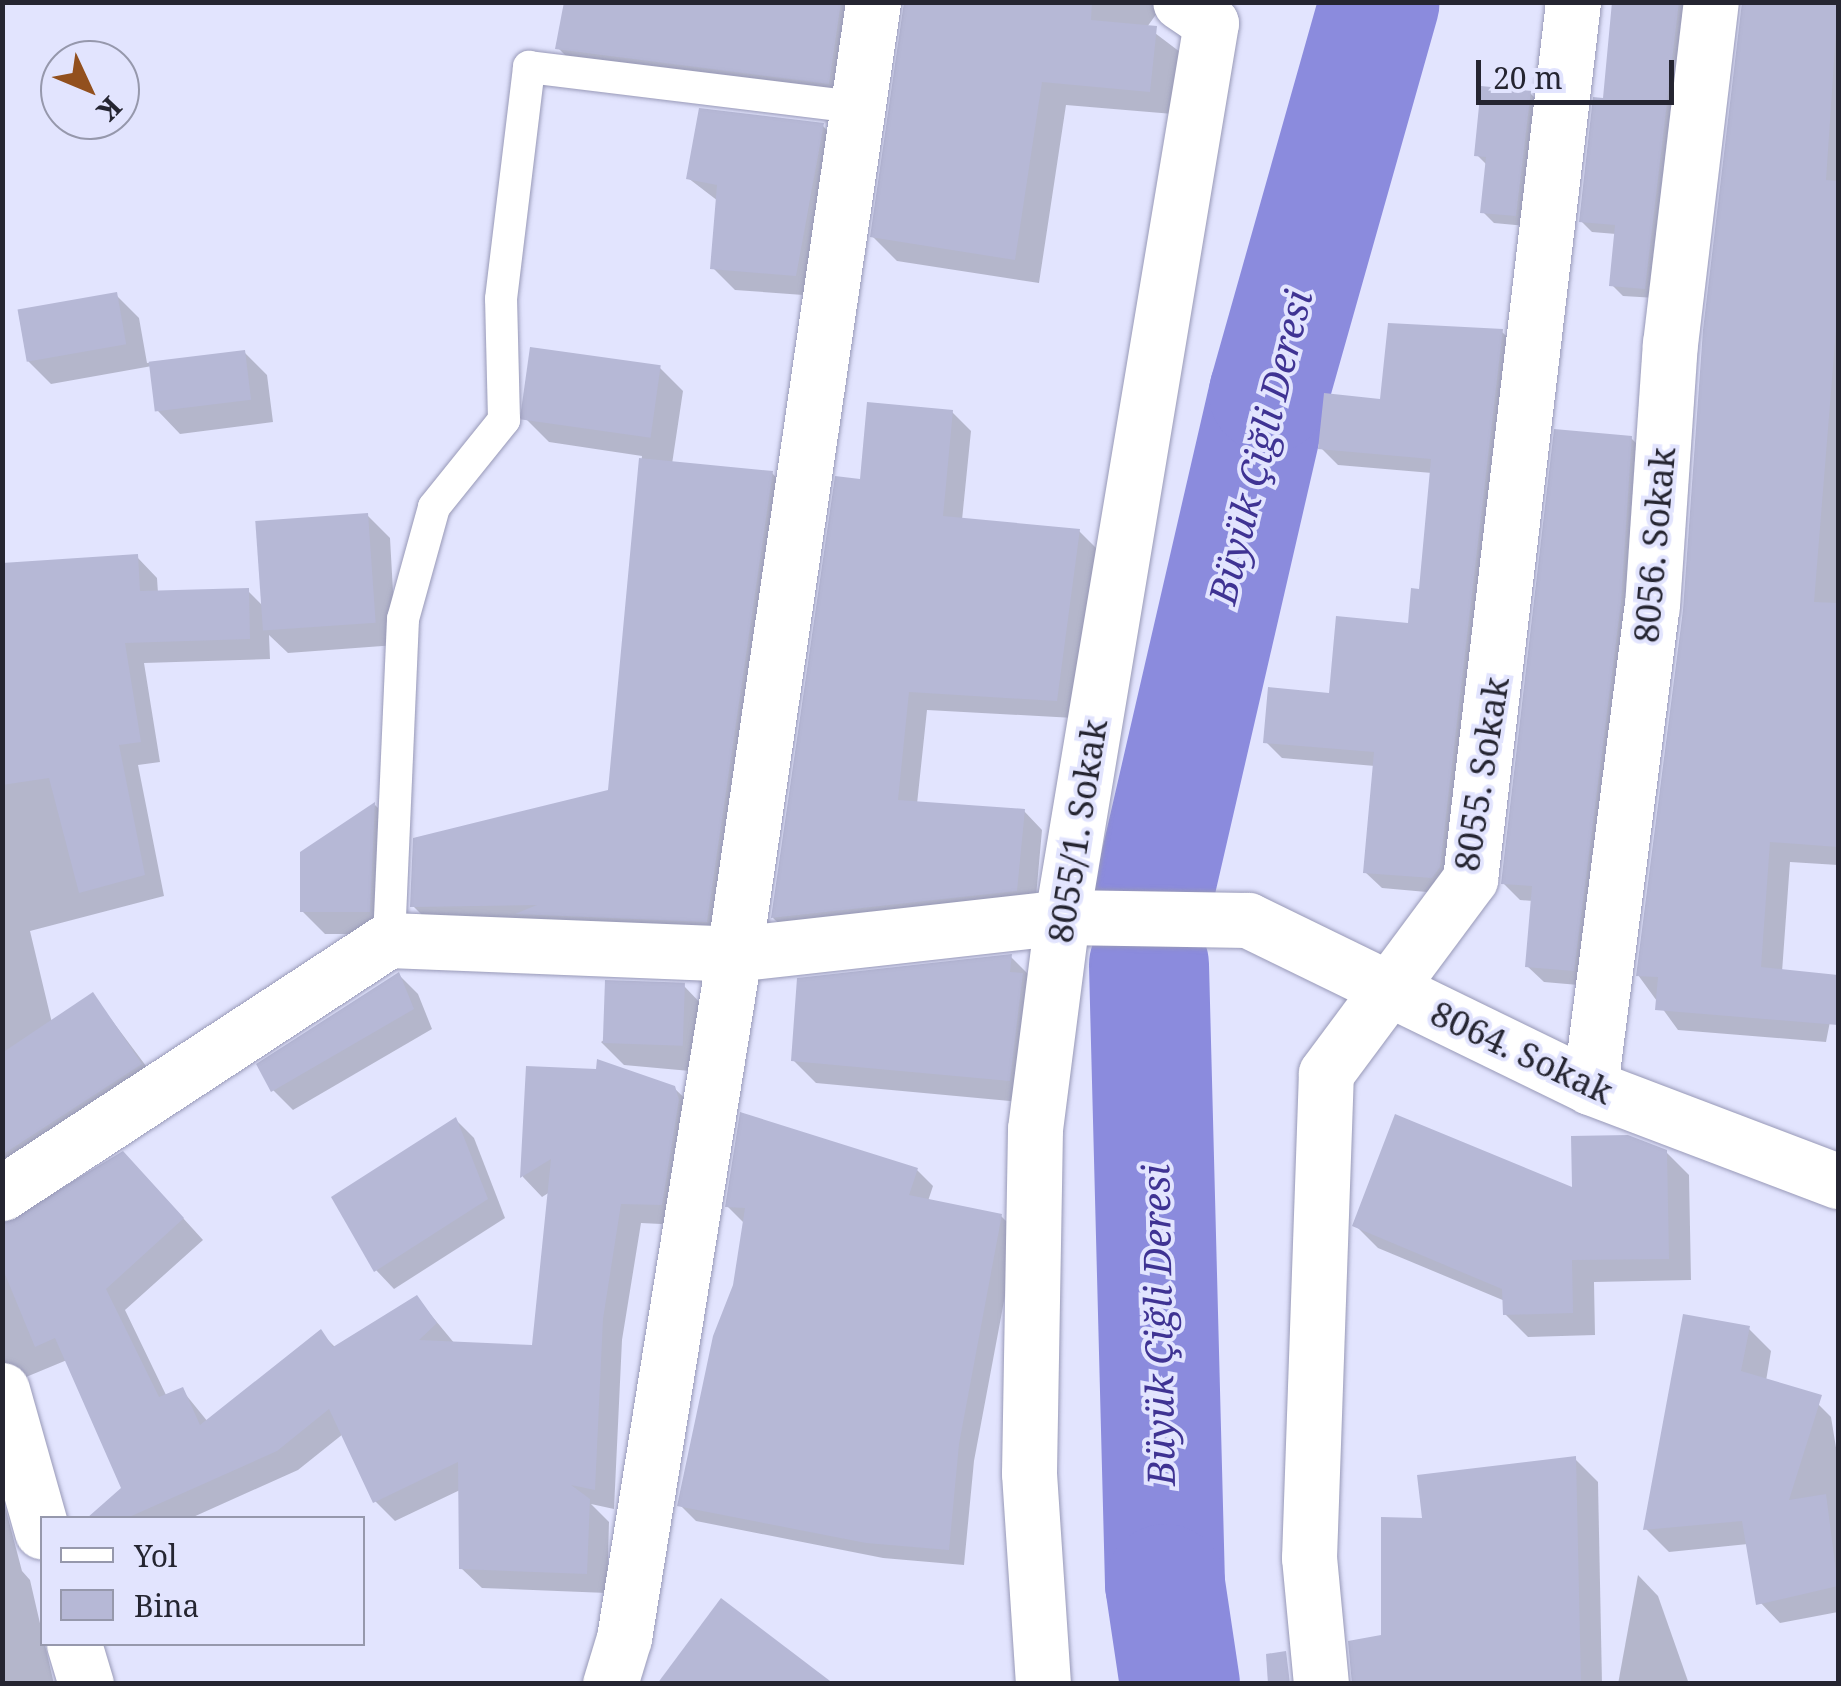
<!DOCTYPE html>
<meta charset="utf-8">
<style>
body{margin:0}
#map{position:relative;width:1841px;height:1686px;overflow:hidden;background:#e2e4fe;font-family:"Noto Serif",serif}
div>[style]{position:absolute}
.shadow>*{inset:0;background:#0003}
.river>*{height:120px;margin:-60px;padding:0 60px;transform-origin:60px;border-radius:60px;background:#8b8bdd}
.building>*{inset:0;background:#b6b8d6;transform-origin:0 0}
.roads{filter:drop-shadow(0 0 2px #9899b7) drop-shadow(0 0 2px #9899b7)}
.lane>*{height:32px;margin:-16px;padding:0 16px;transform-origin:16px;border-radius:16px;background:#fff}
.street>*{height:55px;margin:-27.5px;padding:0 27.5px;transform-origin:27.5px;border-radius:27.5px;background:#fff}
.secondary>*{height:55px;margin:-27.5px;padding:0 27.5px;transform-origin:27.5px;border-radius:27.5px;background:#fff}
span{translate:-50% -50%;white-space:nowrap;text-align:center;line-height:1.15;-webkit-text-stroke:8px #e2e4fe;paint-order:stroke}
.street-label{font-size:35px;color:#252531}
.water-label{font-size:38px;color:#3f3393;font-style:italic}
.frame{position:absolute;inset:0;border:5px solid #252531;pointer-events:none}
.legend{position:absolute;left:40px;top:1516px;width:325px;height:130px;box-sizing:border-box;background:#e2e4fe;border:2px solid #9698ac;margin:0;padding:12px 18px;list-style:none;font-size:30px;color:#252531}
.legend li{display:flex;align-items:center;gap:20px;height:50px}
.legend b{width:50px;border:2px solid #9698ac}
.north{position:absolute;left:40px;top:40px;width:100px;height:100px;box-sizing:border-box;background:#e2e4fe;border:2px solid #9698ac;border-radius:50%;rotate:134deg;font-size:28px;font-weight:700;line-height:40px;text-align:center;color:#252531}
.north::after{content:'';display:block;margin:auto;width:35px;height:45px;background:#92501e;clip-path:polygon(50% 0,100% 100%,50% 72%,0 100%)}
.scale{position:absolute;left:1476px;top:60px;width:198px;height:45px;box-sizing:border-box;border:5px solid #252531;border-top:0;padding-left:12px;font-size:30px;line-height:35px;white-space:nowrap;color:#252531;-webkit-text-stroke:8px #e2e4fe;paint-order:stroke}
</style>
<div id="map">
<div class="shadow">
<i style="clip-path:polygon(566px 2px,878px 2px,853px 107px,582px 72px,558px 48px)"></i>
<i style="clip-path:polygon(905px 2px,1165px 2px,1147px 27px,1180px 52px,1173px 114px,1066px 105px,1039px 283px,897px 261px,873px 237px)"></i>
<i style="clip-path:polygon(1614px 2px,1680px 2px,1690px 12px,1656px 298px,1623px 296px,1612px 285px,1616px 234px,1592px 232px,1581px 221px,1605px 101px)"></i>
<i style="clip-path:polygon(1744px 2px,1838px 2px,1838px 865px,1790px 862px,1782px 972px,1835px 996px,1826px 1042px,1678px 1030px,1638px 975px,1686px 610px)"></i>
<i style="clip-path:polygon(1530px 93px,1541px 104px,1527px 226px,1494px 223px,1483px 212px,1487px 165px,1477px 155px)"></i>
<i style="clip-path:polygon(823px 126px,844px 148px,817px 296px,735px 290px,713px 268px,718px 201px,688px 178px)"></i>
<i style="clip-path:polygon(116px 295px,139px 318px,147px 363px,244px 352px,267px 375px,273px 422px,180px 434px,158px 411px,152px 366px,51px 384px,28px 361px)"></i>
<i style="clip-path:polygon(1502px 332px,1519px 348px,1449px 894px,1382px 888px,1365px 872px,1375px 766px,1282px 758px,1266px 742px,1331px 695px,1410px 626px,1421px 591px,1432px 473px,1338px 465px,1321px 448px,1382px 401px)"></i>
<i style="clip-path:polygon(660px 368px,683px 391px,672px 464px,772px 473px,792px 494px,727px 941px,433px 926px,413px 906px,610px 792px,642px 456px,549px 442px,526px 419px)"></i>
<i style="clip-path:polygon(952px 412px,971px 431px,962px 520px,1079px 531px,1098px 550px,1074px 718px,927px 710px,917px 804px,1024px 811px,1042px 830px,1035px 908px,792px 936px,773px 918px,862px 481px)"></i>
<i style="clip-path:polygon(1631px 438px,1648px 455px,1590px 986px,1544px 982px,1527px 966px,1533px 901px,1520px 900px,1503px 883px)"></i>
<i style="clip-path:polygon(367px 515px,390px 538px,396px 645px,288px 653px,269px 635px,270px 659px,144px 663px,160px 762px,138px 765px,164px 896px,30px 931px,52px 1023px,93px 995px,161px 1086px,2px 1192px,2px 648px,137px 557px,157px 578px,158px 593px,248px 591px,263px 606px)"></i>
<i style="clip-path:polygon(375px 805px,397px 827px,392px 934px,325px 934px,302px 911px)"></i>
<i style="clip-path:polygon(1011px 957px,1033px 979px,1032px 1103px,816px 1083px,793px 1060px)"></i>
<i style="clip-path:polygon(399px 975px,418px 994px,432px 1029px,293px 1110px,273px 1090px)"></i>
<i style="clip-path:polygon(684px 986px,706px 1009px,701px 1072px,624px 1065px,601px 1042px)"></i>
<i style="clip-path:polygon(528px 1069px,674px 1088px,695px 1108px,681px 1225px,641px 1223px,622px 1340px,614px 1509px,591px 1504px,609px 1522px,607px 1593px,482px 1588px,461px 1568px,460px 1490px,395px 1521px,375px 1501px,343px 1434px,298px 1470px,191px 1518px,90px 1518px,125px 1488px,67px 1360px,2px 1387px,2px 1271px,143px 1174px,203px 1240px,125px 1310px,167px 1397px,182px 1390px,208px 1422px,321px 1333px,336px 1348px,417px 1298px,455px 1344px,534px 1347px,550px 1192px,542px 1197px,523px 1177px)"></i>
<i style="clip-path:polygon(456px 1120px,474px 1138px,505px 1218px,394px 1289px,376px 1270px)"></i>
<i style="clip-path:polygon(1666px 1152px,1689px 1175px,1691px 1280px,1594px 1282px,1595px 1335px,1528px 1337px,1505px 1314px,1505px 1301px,1378px 1248px,1355px 1225px,1574px 1190px)"></i>
<i style="clip-path:polygon(917px 1170px,933px 1186px,928px 1201px,1001px 1216px,1017px 1232px,974px 1461px,964px 1565px,883px 1558px,696px 1521px,680px 1505px,735px 1286px,744px 1223px,728px 1207px)"></i>
<i style="clip-path:polygon(1748px 1328px,1771px 1351px,1766px 1381px,1808px 1394px,1831px 1417px,1838px 1460px,1838px 1612px,1780px 1623px,1758px 1600px,1748px 1544px,1669px 1552px,1646px 1529px)"></i>
<i style="clip-path:polygon(1575px 1459px,1598px 1482px,1602px 1684px,1370px 1684px,1425px 1520px)"></i>
<i style="clip-path:polygon(2px 1495px,22px 1571px,30px 1580px,54px 1684px,2px 1684px)"></i>
<i style="clip-path:polygon(1638px 1575px,1658px 1596px,1689px 1684px,1618px 1684px)"></i>
</div>
<div class="river">
<i style="left:1153px;top:896px;width:516px;rotate:-77.01deg"></i>
<i style="left:1269px;top:393px;width:406px;rotate:-74.2deg"></i>
<i style="left:1149px;top:965px;width:619px;rotate:88.52deg"></i>
<i style="left:1165px;top:1584px;width:101px;rotate:81.5deg"></i>
</div>
<div class="building">
<i style="clip-path:polygon(564px 2px,841px 2px,829px 84px,555px 49px)"></i>
<i style="clip-path:polygon(904px 2px,1092px 2px,1091px 20px,1157px 26px,1150px 92px,1042px 82px,1015px 260px,870px 237px)"></i>
<i style="clip-path:polygon(1612px 2px,1679px 2px,1645px 289px,1609px 286px,1615px 225px,1579px 222px,1593px 97px,1603px 98px)"></i>
<i style="clip-path:polygon(1742px 2px,1838px 2px,1826px 180px,1838px 181px,1838px 305px,1814px 602px,1838px 603px,1838px 847px,1770px 842px,1761px 967px,1838px 975px,1838px 1025px,1655px 1010px,1658px 977px,1636px 976px,1683px 610px,1703px 330px)"></i>
<i style="clip-path:polygon(1481px 86px,1531px 91px,1516px 216px,1480px 213px,1486px 157px,1474px 156px)"></i>
<i style="clip-path:polygon(699px 108px,824px 123px,796px 276px,710px 269px,717px 185px,686px 179px)"></i>
<i style="left:117px;top:292px;width:53px;height:101px;rotate:80deg"></i>
<i style="clip-path:polygon(1388px 323px,1503px 329px,1440px 867px,1432px 878px,1363px 873px,1374px 752px,1263px 743px,1268px 687px,1329px 693px,1336px 616px,1408px 623px,1411px 588px,1419px 589px,1431px 459px,1318px 449px,1324px 393px,1380px 399px)"></i>
<i style="left:530px;top:347px;width:132px;height:73px;rotate:8deg"></i>
<i style="left:245px;top:350px;width:50px;height:97px;rotate:83deg"></i>
<i style="clip-path:polygon(867px 402px,953px 410px,943px 516px,1080px 529px,1057px 701px,909px 692px,898px 800px,1025px 809px,1017px 891px,771px 918px,835px 476px,860px 479px)"></i>
<i style="clip-path:polygon(1554px 429px,1632px 436px,1621px 603px,1574px 971px,1525px 967px,1532px 886px,1501px 884px)"></i>
<i style="clip-path:polygon(639px 458px,773px 471px,707px 922px,515px 914px,537px 905px,410px 907px,413px 838px,608px 790px)"></i>
<i style="left:368px;top:513px;width:110px;height:113px;rotate:86deg"></i>
<i style="clip-path:polygon(138px 554px,140px 591px,249px 588px,250px 639px,125px 643px,141px 742px,119px 745px,145px 875px,79px 893px,49px 778px,2px 785px,2px 563px)"></i>
<i style="clip-path:polygon(375px 802px,370px 912px,300px 912px,300px 852px)"></i>
<i style="clip-path:polygon(1012px 954px,1010px 972px,1023px 973px,1010px 1081px,791px 1061px,797px 978px)"></i>
<i style="clip-path:polygon(399px 972px,414px 1009px,271px 1092px,256px 1064px)"></i>
<i style="left:605px;top:980px;width:80px;height:63px;rotate:2deg"></i>
<i style="clip-path:polygon(93px 992px,142px 1064px,2px 1155px,2px 1053px)"></i>
<i style="clip-path:polygon(597px 1059px,675px 1086px,679px 1100px,662px 1205px,621px 1204px,603px 1319px,595px 1490px,571px 1485px,590px 1499px,587px 1574px,459px 1569px,458px 1462px,373px 1503px,329px 1409px,277px 1451px,127px 1518px,87px 1518px,121px 1488px,55px 1338px,35px 1347px,2px 1267px,2px 1224px,123px 1151px,184px 1218px,106px 1289px,159px 1397px,183px 1387px,200px 1425px,321px 1329px,333px 1347px,417px 1295px,437px 1323px,419px 1340px,532px 1345px,551px 1159px,520px 1178px,526px 1066px,596px 1069px)"></i>
<i style="clip-path:polygon(740px 1112px,918px 1168px,909px 1195px,1002px 1214px,959px 1444px,949px 1550px,866px 1543px,677px 1506px,713px 1336px,733px 1285px,745px 1208px,725px 1207px)"></i>
<i style="clip-path:polygon(1395px 1114px,1572px 1187px,1571px 1136px,1628px 1135px,1667px 1150px,1669px 1259px,1572px 1260px,1573px 1313px,1503px 1315px,1502px 1289px,1352px 1226px)"></i>
<i style="clip-path:polygon(456px 1117px,488px 1199px,374px 1272px,331px 1197px)"></i>
<i style="clip-path:polygon(1683px 1314px,1750px 1326px,1741px 1371px,1822px 1395px,1789px 1500px,1826px 1494px,1838px 1586px,1756px 1605px,1742px 1521px,1643px 1530px)"></i>
<i style="clip-path:polygon(1576px 1456px,1581px 1684px,1352px 1684px,1348px 1641px,1381px 1635px,1381px 1517px,1422px 1518px,1417px 1475px)"></i>
<i style="clip-path:polygon(721px 1598px,834px 1684px,657px 1684px)"></i>
<i style="clip-path:polygon(1286px 1651px,1290px 1684px,1268px 1684px,1266px 1654px)"></i>
</div>
<div class="roads">
<div class="lane">
<i style="left:389px;top:940px;width:321px;rotate:-87.5deg"></i>
<i style="left:403px;top:619px;width:116px;rotate:-74.5deg"></i>
<i style="left:434px;top:507px;width:112px;rotate:-51.2deg"></i>
<i style="left:504px;top:420px;width:121px;rotate:-91.4deg"></i>
<i style="left:501px;top:299px;width:234px;rotate:-83.1deg"></i>
<i style="left:529px;top:67px;width:328px;rotate:7deg"></i>
</div>
<div class="street">
<i style="left:1590px;top:1087px;width:485px;rotate:-82.7deg"></i>
<i style="left:1652px;top:606px;width:263px;rotate:-86.1deg"></i>
<i style="left:1670px;top:344px;width:344px;rotate:-83.2deg"></i>
<i style="left:2px;top:1193px;width:462px;rotate:-33.2deg"></i>
<i style="left:389px;top:940px;width:345px;rotate:2.3deg"></i>
<i style="left:734px;top:954px;width:330px;rotate:-6.4deg"></i>
<i style="left:1062px;top:917px;width:186px;rotate:0.9deg"></i>
<i style="left:1248px;top:920px;width:381px;rotate:26deg"></i>
<i style="left:1590px;top:1087px;width:265px;rotate:20.8deg"></i>
<i style="left:1043px;top:1684px;width:211px;rotate:-93.8deg"></i>
<i style="left:1029px;top:1473px;width:344px;rotate:-89deg"></i>
<i style="left:1035px;top:1129px;width:214px;rotate:-82.7deg"></i>
<i style="left:1062px;top:917px;width:906px;rotate:-80.54deg"></i>
<i style="left:1211px;top:23px;width:37px;rotate:-146deg"></i>
<i style="left:1321px;top:1684px;width:127px;rotate:-95.4deg"></i>
<i style="left:1309px;top:1558px;width:485px;rotate:-88deg"></i>
<i style="left:1326px;top:1073px;width:242px;rotate:-53.4deg"></i>
<i style="left:1470px;top:879px;width:883px;rotate:-83.3deg"></i>
</div>
<div class="secondary">
<i style="left:2px;top:1390px;width:147px;rotate:74.2deg"></i>
<i style="left:74px;top:1644px;width:42px;rotate:73.3deg"></i>
<i style="left:610px;top:1684px;width:48px;rotate:-73.1deg"></i>
<i style="left:624px;top:1638px;width:693px;rotate:-80.86deg"></i>
<i style="left:734px;top:954px;width:962px;rotate:-81.69deg"></i>
</div>
</div>
<div class="street-label">
<span style="left:1654px;top:545px;rotate:-85deg">8056. Sokak</span>
<span style="left:1481px;top:774px;rotate:-81deg">8055. Sokak</span>
<span style="left:1077px;top:831px;rotate:-81deg">8055/1. Sokak</span>
<span style="left:1522px;top:1052px;rotate:25deg">8064. Sokak</span>
</div>
<div class="water-label">
<span style="left:1260px;top:447px;rotate:-76deg">Büyük Çiğli Deresi</span>
<span style="left:1158px;top:1325px;rotate:-91deg">Büyük Çiğli Deresi</span>
</div>
<div class="frame"></div>
<ul class="legend">
<li><b style="height:12px;background:#fff"></b>Yol</li>
<li><b style="height:28px;background:#b6b8d6"></b>Bina</li>
</ul>
<div class="north">K</div>
<div class="scale">20 m</div>
</div>
